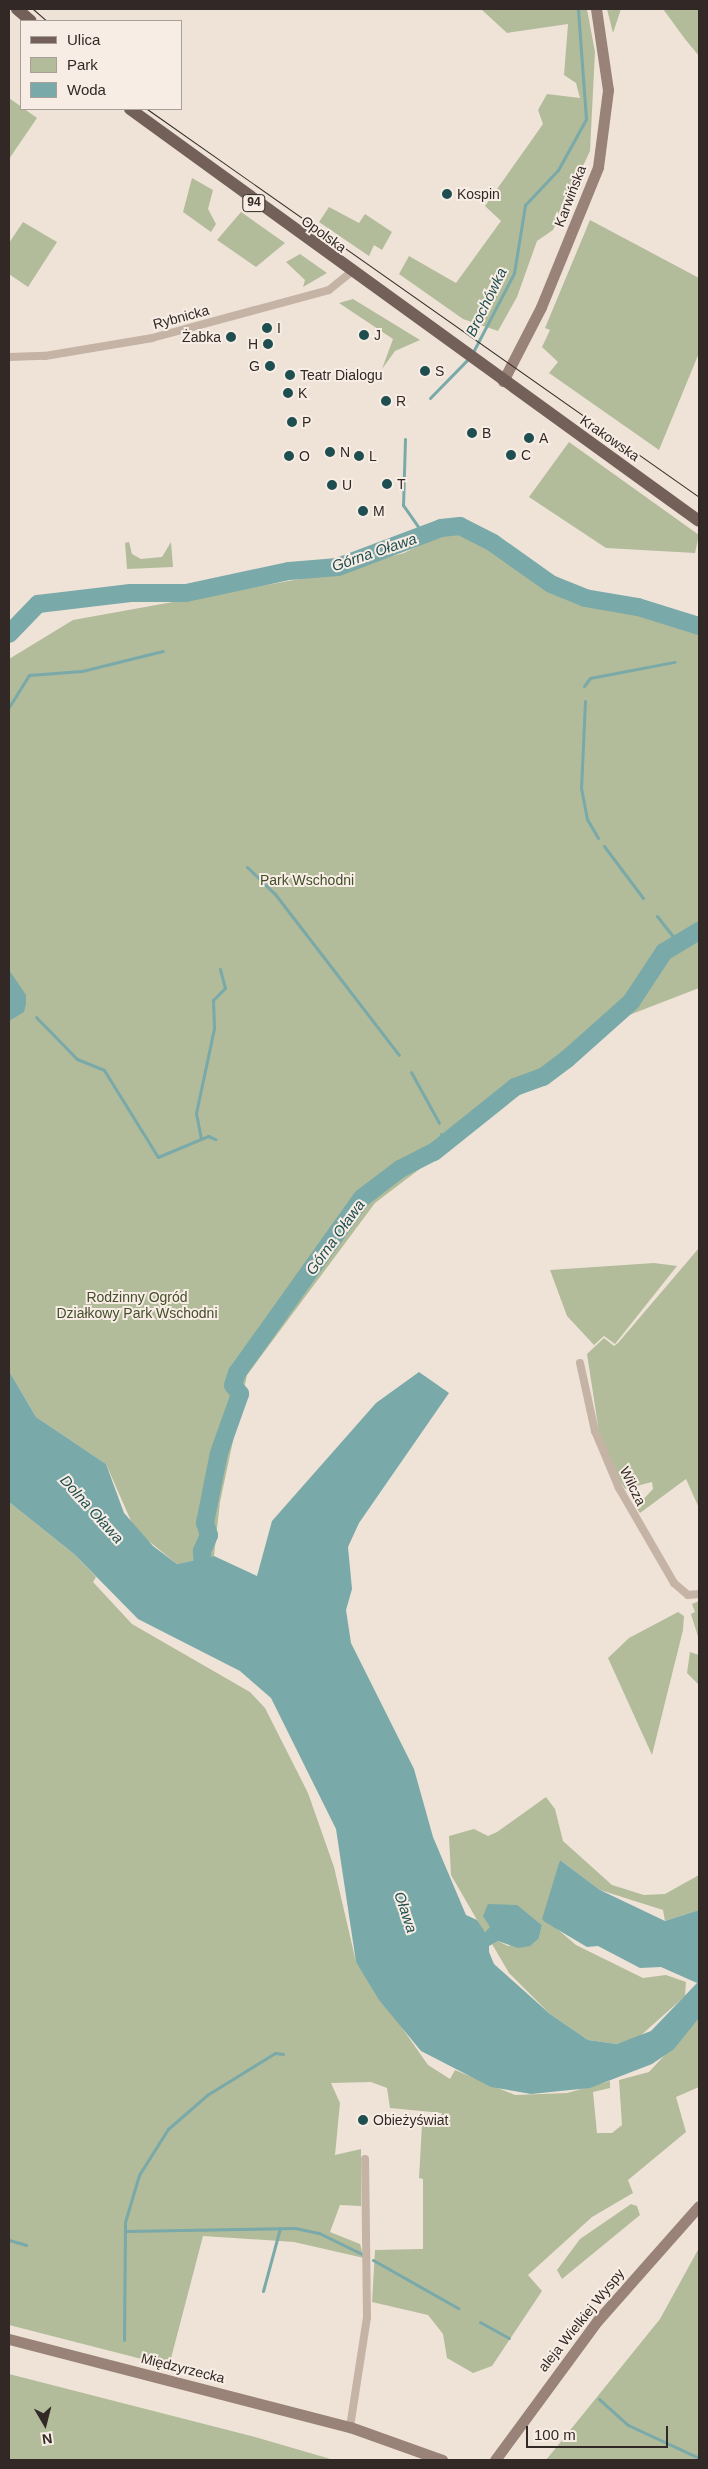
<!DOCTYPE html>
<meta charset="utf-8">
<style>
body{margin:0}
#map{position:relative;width:708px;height:2469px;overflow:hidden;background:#efe3d8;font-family:Helvetica,sans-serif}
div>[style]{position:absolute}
.green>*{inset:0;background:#b2bc9a}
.water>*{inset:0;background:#79a9a9}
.stream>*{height:3px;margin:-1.5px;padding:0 1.5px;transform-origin:1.5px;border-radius:1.5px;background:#79a9a9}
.river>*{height:18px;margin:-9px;padding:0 9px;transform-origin:9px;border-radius:9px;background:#79a9a9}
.street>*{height:8px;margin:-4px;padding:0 4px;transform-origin:4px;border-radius:4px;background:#c5b3a5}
.secondary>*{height:11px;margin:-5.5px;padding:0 5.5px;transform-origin:5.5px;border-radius:5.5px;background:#998277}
.primary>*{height:12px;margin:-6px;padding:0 6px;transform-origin:6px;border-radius:6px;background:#736058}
.tram>*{height:1px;margin:-0.5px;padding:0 0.5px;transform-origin:0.5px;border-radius:0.5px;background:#322926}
.dots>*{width:14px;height:14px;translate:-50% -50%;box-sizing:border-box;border:2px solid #f7ede4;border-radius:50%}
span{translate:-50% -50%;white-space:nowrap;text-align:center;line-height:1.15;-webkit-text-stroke:4px #f7ede4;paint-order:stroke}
.shield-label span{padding:1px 4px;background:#f7ede4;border:1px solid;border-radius:4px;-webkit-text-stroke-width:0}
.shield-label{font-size:12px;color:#322926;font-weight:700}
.poi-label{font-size:14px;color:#322926}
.left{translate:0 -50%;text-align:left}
.right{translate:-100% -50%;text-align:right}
.street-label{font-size:14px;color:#322926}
.park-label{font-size:14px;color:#434e2c}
.water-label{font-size:15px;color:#1f4e50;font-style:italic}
.frame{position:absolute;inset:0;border:10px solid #322926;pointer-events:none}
.legend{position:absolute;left:20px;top:20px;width:162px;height:90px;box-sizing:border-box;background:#f7ede4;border:1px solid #a89f98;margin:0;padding:6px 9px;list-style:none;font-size:15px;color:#322926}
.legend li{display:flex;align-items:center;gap:10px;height:25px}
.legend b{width:25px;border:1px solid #a89f98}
.north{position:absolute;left:20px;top:2399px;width:50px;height:50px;-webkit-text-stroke:4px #f7ede4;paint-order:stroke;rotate:172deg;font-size:14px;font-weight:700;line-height:20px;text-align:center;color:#322926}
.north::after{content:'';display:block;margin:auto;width:18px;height:22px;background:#322926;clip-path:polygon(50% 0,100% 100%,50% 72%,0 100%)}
.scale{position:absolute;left:526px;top:2426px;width:142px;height:22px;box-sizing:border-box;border:2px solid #322926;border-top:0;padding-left:6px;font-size:15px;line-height:18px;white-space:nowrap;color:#322926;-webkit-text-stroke:4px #f7ede4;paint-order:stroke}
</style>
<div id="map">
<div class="green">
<i style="clip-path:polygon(481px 9px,587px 9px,595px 52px,590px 151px,553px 230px,537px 241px,517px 297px,498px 331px,463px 319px,399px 274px,409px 256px,456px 283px,501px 221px,485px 206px,543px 124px,538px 110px,547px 94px,580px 98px,576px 83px,564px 75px,568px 24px,507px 33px)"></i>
<i style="clip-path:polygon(607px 9px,621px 9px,613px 33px)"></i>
<i style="clip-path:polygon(663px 9px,699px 9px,699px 56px,685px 39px)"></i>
<i style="clip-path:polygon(9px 98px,37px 118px,9px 159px)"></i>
<i style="clip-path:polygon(192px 178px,213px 190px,208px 209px,216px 224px,211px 232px,183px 212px)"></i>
<i style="clip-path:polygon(329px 207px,359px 223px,365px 214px,392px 232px,382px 250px,374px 245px,369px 256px,319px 222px)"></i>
<i style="clip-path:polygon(241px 212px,285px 243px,256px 267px,217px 240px)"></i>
<i style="clip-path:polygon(590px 220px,699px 278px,699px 353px,659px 450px,549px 373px,558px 362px,542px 347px,550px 330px,545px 328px)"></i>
<i style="clip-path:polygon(23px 222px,57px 242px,28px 287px,9px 274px,9px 243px)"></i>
<i style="clip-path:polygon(300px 254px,327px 273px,303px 287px,305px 280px,286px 262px)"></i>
<i style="clip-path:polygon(353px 299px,420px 340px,395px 351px,382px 369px,393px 339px,339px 303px)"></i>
<i style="clip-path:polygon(569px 442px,699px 535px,695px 553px,606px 548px,529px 497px)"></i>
<i style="clip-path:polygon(445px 533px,468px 535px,556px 595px,627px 610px,699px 634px,699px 988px,619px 1019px,570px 1066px,513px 1098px,375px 1203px,247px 1375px,220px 1502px,214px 1556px,177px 1564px,135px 1530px,106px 1464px,36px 1417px,9px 1371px,9px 659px,73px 620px,322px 575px,404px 553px)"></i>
<i style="clip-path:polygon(129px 542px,132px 554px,141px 559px,162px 557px,171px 542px,173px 567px,127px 569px,125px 543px)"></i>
<i style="clip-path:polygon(699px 1248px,699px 1508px,686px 1479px,640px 1513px,636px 1507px,653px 1489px,652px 1482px,625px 1489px,620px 1481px,599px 1432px,587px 1354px,604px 1338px,614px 1346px,618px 1343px)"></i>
<i style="clip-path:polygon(654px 1263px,677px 1266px,615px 1344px,604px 1336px,594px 1345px,567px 1316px,550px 1270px)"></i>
<i style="clip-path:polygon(9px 1502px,74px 1554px,96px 1577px,93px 1582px,132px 1624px,250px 1692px,265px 1708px,308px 1793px,334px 1867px,356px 1962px,428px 2065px,450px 2079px,455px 2070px,515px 2095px,567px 2093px,610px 2081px,610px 2088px,593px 2092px,597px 2133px,612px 2133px,622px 2125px,619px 2080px,649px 2072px,699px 2018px,699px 2087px,676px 2097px,686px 2132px,628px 2180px,633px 2193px,592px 2217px,528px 2275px,542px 2291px,492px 2366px,473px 2373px,447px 2358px,443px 2334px,428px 2315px,372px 2302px,375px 2250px,423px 2249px,423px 2179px,419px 2178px,422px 2125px,437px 2125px,442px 2113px,390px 2108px,387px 2088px,371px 2082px,331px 2083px,340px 2103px,335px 2155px,361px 2149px,361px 2206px,340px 2205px,330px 2232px,360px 2244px,364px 2258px,294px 2242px,203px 2236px,169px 2366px,9px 2325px)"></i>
<i style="clip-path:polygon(699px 1601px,699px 1640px,691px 1614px,695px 1612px,692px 1604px)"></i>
<i style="clip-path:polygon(678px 1612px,684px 1616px,683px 1630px,652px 1755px,608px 1658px,629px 1638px)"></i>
<i style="clip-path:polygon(690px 1652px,699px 1655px,699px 1685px,687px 1673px)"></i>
<i style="clip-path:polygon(546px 1797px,555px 1809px,563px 1841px,612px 1885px,644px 1895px,665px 1894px,699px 1875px,699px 1910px,665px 1921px,663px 1910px,600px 1890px,560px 1860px,548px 1921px,576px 1945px,643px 1978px,666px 1975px,686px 1982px,685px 1996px,639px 2037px,617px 2044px,588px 2040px,550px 2014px,509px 1973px,492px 1944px,498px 1941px,508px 1946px,539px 1938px,542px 1925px,528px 1914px,484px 1932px,451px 1875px,449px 1836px,474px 1829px,488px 1836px,497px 1832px)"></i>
<i style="clip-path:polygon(631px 2204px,637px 2206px,640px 2215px,562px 2279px,557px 2270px,580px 2239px)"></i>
<i style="clip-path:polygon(699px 2248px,699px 2460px,546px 2460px,660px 2319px)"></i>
<i style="clip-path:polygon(9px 2374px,255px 2437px,334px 2460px,9px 2460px)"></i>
</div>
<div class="water">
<i style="clip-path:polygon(9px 970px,26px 995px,26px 1004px,24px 1012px,9px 1021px)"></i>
<i style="clip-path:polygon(9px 1371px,36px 1417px,106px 1464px,124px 1513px,153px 1546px,177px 1564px,214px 1556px,257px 1576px,272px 1521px,376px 1403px,419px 1372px,449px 1393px,359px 1523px,348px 1547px,352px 1589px,346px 1610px,351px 1643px,414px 1769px,433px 1837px,466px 1915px,477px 1920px,485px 1932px,490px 1927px,483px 1916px,488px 1904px,517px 1905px,542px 1925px,539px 1938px,530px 1946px,518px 1948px,498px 1941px,489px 1946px,489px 1952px,494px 1964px,550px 2014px,588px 2040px,617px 2044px,651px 2031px,697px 1983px,661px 1967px,640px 1968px,598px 1946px,587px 1947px,545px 1922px,542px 1919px,560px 1860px,600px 1890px,665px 1921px,699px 1910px,699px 2018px,674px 2049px,652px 2064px,590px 2088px,531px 2094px,491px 2087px,421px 2051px,379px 2000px,356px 1962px,336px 1829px,271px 1698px,240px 1671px,138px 1619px,74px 1554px,9px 1502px)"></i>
</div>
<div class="stream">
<i style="left:472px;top:354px;width:91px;rotate:-62.6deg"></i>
<i style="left:514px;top:273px;width:69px;rotate:-80.8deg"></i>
<i style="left:525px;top:205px;width:48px;rotate:-46.7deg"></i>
<i style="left:558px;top:170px;width:58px;rotate:-61.2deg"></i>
<i style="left:586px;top:119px;width:110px;rotate:-94.2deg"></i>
<i style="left:430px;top:398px;width:54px;rotate:-45.7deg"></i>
<i style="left:405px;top:439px;width:66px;rotate:91.7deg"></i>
<i style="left:403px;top:505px;width:37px;rotate:55deg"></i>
<i style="left:584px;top:686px;width:10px;rotate:-53deg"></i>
<i style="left:590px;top:678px;width:86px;rotate:-10.8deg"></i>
<i style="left:585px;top:701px;width:87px;rotate:92.6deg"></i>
<i style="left:581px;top:788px;width:32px;rotate:79deg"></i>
<i style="left:587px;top:819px;width:22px;rotate:60deg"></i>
<i style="left:9px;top:707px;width:38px;rotate:-58deg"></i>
<i style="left:29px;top:675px;width:53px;rotate:-4.3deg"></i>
<i style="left:82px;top:671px;width:83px;rotate:-13.9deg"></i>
<i style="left:604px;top:846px;width:65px;rotate:53.1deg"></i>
<i style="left:247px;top:867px;width:39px;rotate:44deg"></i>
<i style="left:275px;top:894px;width:203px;rotate:52.4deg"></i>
<i style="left:657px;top:916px;width:33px;rotate:52deg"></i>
<i style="left:36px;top:1017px;width:59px;rotate:45.7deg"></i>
<i style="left:77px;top:1059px;width:29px;rotate:22deg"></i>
<i style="left:104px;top:1070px;width:102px;rotate:58.2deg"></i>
<i style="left:158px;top:1157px;width:54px;rotate:-22.8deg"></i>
<i style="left:208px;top:1136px;width:8px;rotate:23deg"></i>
<i style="left:411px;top:1072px;width:58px;rotate:61.2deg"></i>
<i style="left:441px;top:1134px;width:10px;rotate:66deg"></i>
<i style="left:201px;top:1139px;width:26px;rotate:-101deg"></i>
<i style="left:196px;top:1113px;width:87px;rotate:-78deg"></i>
<i style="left:214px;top:1028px;width:28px;rotate:-92deg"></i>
<i style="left:213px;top:1000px;width:17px;rotate:-45deg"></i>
<i style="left:225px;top:988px;width:20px;rotate:-105deg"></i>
<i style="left:125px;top:2231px;width:170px;rotate:-1deg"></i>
<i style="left:295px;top:2228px;width:25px;rotate:12deg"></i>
<i style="left:319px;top:2233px;width:50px;rotate:26.1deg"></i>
<i style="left:9px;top:2240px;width:18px;rotate:16deg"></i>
<i style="left:373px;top:2260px;width:98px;rotate:29.5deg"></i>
<i style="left:263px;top:2291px;width:65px;rotate:-74.9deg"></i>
<i style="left:480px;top:2322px;width:33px;rotate:29deg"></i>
<i style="left:124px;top:2340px;width:118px;rotate:-89.5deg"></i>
<i style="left:125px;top:2222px;width:49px;rotate:-73.4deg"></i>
<i style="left:139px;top:2175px;width:54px;rotate:-57.8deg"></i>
<i style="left:168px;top:2129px;width:52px;rotate:-41.1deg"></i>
<i style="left:207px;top:2095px;width:80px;rotate:-31.7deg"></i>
<i style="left:275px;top:2053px;width:8px;rotate:7deg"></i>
<i style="left:599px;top:2399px;width:39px;rotate:42deg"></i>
<i style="left:628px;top:2425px;width:78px;rotate:24.9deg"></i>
</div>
<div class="river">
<i style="left:9px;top:634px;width:42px;rotate:-46deg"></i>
<i style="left:38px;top:604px;width:93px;rotate:-6.8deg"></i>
<i style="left:130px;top:593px;width:56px"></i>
<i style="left:186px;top:593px;width:105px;rotate:-12.1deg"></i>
<i style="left:289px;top:571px;width:49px;rotate:-4.7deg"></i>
<i style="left:338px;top:567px;width:110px;rotate:-20.7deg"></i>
<i style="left:441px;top:528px;width:19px;rotate:-6deg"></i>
<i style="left:460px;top:526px;width:37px;rotate:27deg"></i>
<i style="left:493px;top:543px;width:71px;rotate:35.3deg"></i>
<i style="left:551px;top:584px;width:37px;rotate:22deg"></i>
<i style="left:585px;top:598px;width:54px;rotate:9.6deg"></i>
<i style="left:638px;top:607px;width:64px;rotate:17.3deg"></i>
<i style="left:204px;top:1582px;width:31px;rotate:-94deg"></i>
<i style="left:202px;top:1551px;width:17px;rotate:-66deg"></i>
<i style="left:209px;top:1535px;width:13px;rotate:-108deg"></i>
<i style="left:205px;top:1523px;width:71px;rotate:-78.7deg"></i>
<i style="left:219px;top:1453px;width:63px;rotate:-70.4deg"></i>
<i style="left:240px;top:1394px;width:11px;rotate:-128deg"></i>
<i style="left:233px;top:1385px;width:13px;rotate:-72deg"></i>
<i style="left:237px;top:1373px;width:215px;rotate:-54.5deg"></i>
<i style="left:362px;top:1198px;width:48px;rotate:-37.3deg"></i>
<i style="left:400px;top:1169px;width:38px;rotate:-27deg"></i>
<i style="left:434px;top:1152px;width:104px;rotate:-38.7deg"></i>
<i style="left:515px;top:1087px;width:30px;rotate:-20deg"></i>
<i style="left:543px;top:1077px;width:30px;rotate:-37deg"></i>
<i style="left:567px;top:1059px;width:86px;rotate:-41.7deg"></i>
<i style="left:631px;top:1002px;width:60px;rotate:-56.6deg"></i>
<i style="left:664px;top:952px;width:41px;rotate:-31deg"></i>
</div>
<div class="street">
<i style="left:9px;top:357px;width:36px;rotate:-2deg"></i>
<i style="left:45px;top:356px;width:109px;rotate:-9.5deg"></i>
<i style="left:152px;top:338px;width:183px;rotate:-15.2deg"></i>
<i style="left:329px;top:290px;width:28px;rotate:-39deg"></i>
<i style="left:580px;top:1363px;width:70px;rotate:77.6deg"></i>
<i style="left:595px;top:1431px;width:62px;rotate:67.2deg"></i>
<i style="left:619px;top:1488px;width:110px;rotate:59.9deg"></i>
<i style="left:674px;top:1583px;width:18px;rotate:41deg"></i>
<i style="left:688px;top:1595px;width:11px;rotate:-5deg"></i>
<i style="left:350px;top:2427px;width:111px;rotate:-81.2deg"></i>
<i style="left:367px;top:2317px;width:158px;rotate:-90.7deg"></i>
</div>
<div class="secondary">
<i style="left:503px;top:381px;width:83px;rotate:-62.8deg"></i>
<i style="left:541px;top:307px;width:151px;rotate:-67.8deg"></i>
<i style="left:598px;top:167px;width:78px;rotate:-82.6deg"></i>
<i style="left:608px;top:90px;width:82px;rotate:-98.4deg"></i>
<i style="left:9px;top:2339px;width:352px;rotate:14.5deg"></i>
<i style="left:350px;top:2427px;width:98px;rotate:19.7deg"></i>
<i style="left:495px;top:2460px;width:174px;rotate:-53.7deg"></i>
<i style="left:598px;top:2320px;width:152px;rotate:-48.5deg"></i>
</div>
<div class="primary">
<i style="left:17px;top:9px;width:18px;rotate:41deg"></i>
<i style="left:130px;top:109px;width:702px;rotate:35.91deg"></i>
</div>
<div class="tram">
<i style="left:33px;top:9px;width:18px;rotate:41deg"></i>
<i style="left:147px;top:109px;width:675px;rotate:35.1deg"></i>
</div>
<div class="dots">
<i style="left:447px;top:194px;background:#1f4e50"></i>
<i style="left:267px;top:328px;background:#1f4e50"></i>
<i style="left:364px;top:335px;background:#1f4e50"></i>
<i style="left:231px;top:337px;background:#1f4e50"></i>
<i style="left:268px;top:344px;background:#1f4e50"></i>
<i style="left:270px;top:366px;background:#1f4e50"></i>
<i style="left:425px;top:371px;background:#1f4e50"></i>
<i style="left:290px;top:375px;background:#1f4e50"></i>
<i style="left:288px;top:393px;background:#1f4e50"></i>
<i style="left:386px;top:401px;background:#1f4e50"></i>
<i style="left:292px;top:422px;background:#1f4e50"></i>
<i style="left:472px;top:433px;background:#1f4e50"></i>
<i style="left:529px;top:438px;background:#1f4e50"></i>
<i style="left:330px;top:452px;background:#1f4e50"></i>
<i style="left:511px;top:455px;background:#1f4e50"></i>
<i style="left:289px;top:456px;background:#1f4e50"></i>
<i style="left:359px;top:456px;background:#1f4e50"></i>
<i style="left:387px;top:484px;background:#1f4e50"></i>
<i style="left:332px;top:485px;background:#1f4e50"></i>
<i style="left:363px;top:511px;background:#1f4e50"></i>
<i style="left:363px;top:2120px;background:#1f4e50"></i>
</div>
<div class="shield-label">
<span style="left:254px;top:203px">94</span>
</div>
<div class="poi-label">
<span class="left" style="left:457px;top:194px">Kospin</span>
<span class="left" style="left:277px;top:328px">I</span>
<span class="left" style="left:374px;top:335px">J</span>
<span class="right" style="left:221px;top:337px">Żabka</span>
<span class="right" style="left:258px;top:344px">H</span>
<span class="right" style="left:260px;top:366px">G</span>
<span class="left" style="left:435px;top:371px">S</span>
<span class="left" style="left:300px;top:375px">Teatr Dialogu</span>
<span class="left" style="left:298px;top:393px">K</span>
<span class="left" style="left:396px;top:401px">R</span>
<span class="left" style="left:302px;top:422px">P</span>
<span class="left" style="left:482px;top:433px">B</span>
<span class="left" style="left:539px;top:438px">A</span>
<span class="left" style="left:340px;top:452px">N</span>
<span class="left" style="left:521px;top:455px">C</span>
<span class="left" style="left:299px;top:456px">O</span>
<span class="left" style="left:369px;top:456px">L</span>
<span class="left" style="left:397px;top:484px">T</span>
<span class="left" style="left:342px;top:485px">U</span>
<span class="left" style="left:373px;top:511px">M</span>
<span class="left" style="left:373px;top:2120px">Obieżyświat</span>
</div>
<div class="street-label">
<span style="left:570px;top:196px;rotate:-69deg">Karwińska</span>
<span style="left:324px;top:234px;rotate:36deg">Opolska</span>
<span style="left:181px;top:317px;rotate:-15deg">Rybnicka</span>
<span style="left:610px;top:438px;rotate:35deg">Krakowska</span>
<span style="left:633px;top:1486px;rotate:64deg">Wilcza</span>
<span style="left:581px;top:2320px;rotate:-51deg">aleja Wielkiej Wyspy</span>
<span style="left:183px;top:2368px;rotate:14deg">Międzyrzecka</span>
</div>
<div class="park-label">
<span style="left:307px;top:880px">Park Wschodni</span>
<span style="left:137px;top:1305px">Rodzinny Ogród<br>Działkowy Park Wschodni</span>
</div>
<div class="water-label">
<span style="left:486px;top:302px;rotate:-64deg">Brochówka</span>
<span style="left:374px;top:552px;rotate:-19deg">Górna Oława</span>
<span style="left:335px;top:1237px;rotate:-54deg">Górna Oława</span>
<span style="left:92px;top:1509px;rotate:48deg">Dolna Oława</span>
<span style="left:406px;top:1912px;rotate:71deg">Oława</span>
</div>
<div class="frame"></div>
<ul class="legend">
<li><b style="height:6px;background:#736058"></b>Ulica</li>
<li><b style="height:14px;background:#b2bc9a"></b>Park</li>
<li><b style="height:14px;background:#79a9a9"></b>Woda</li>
</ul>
<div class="north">N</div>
<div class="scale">100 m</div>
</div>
